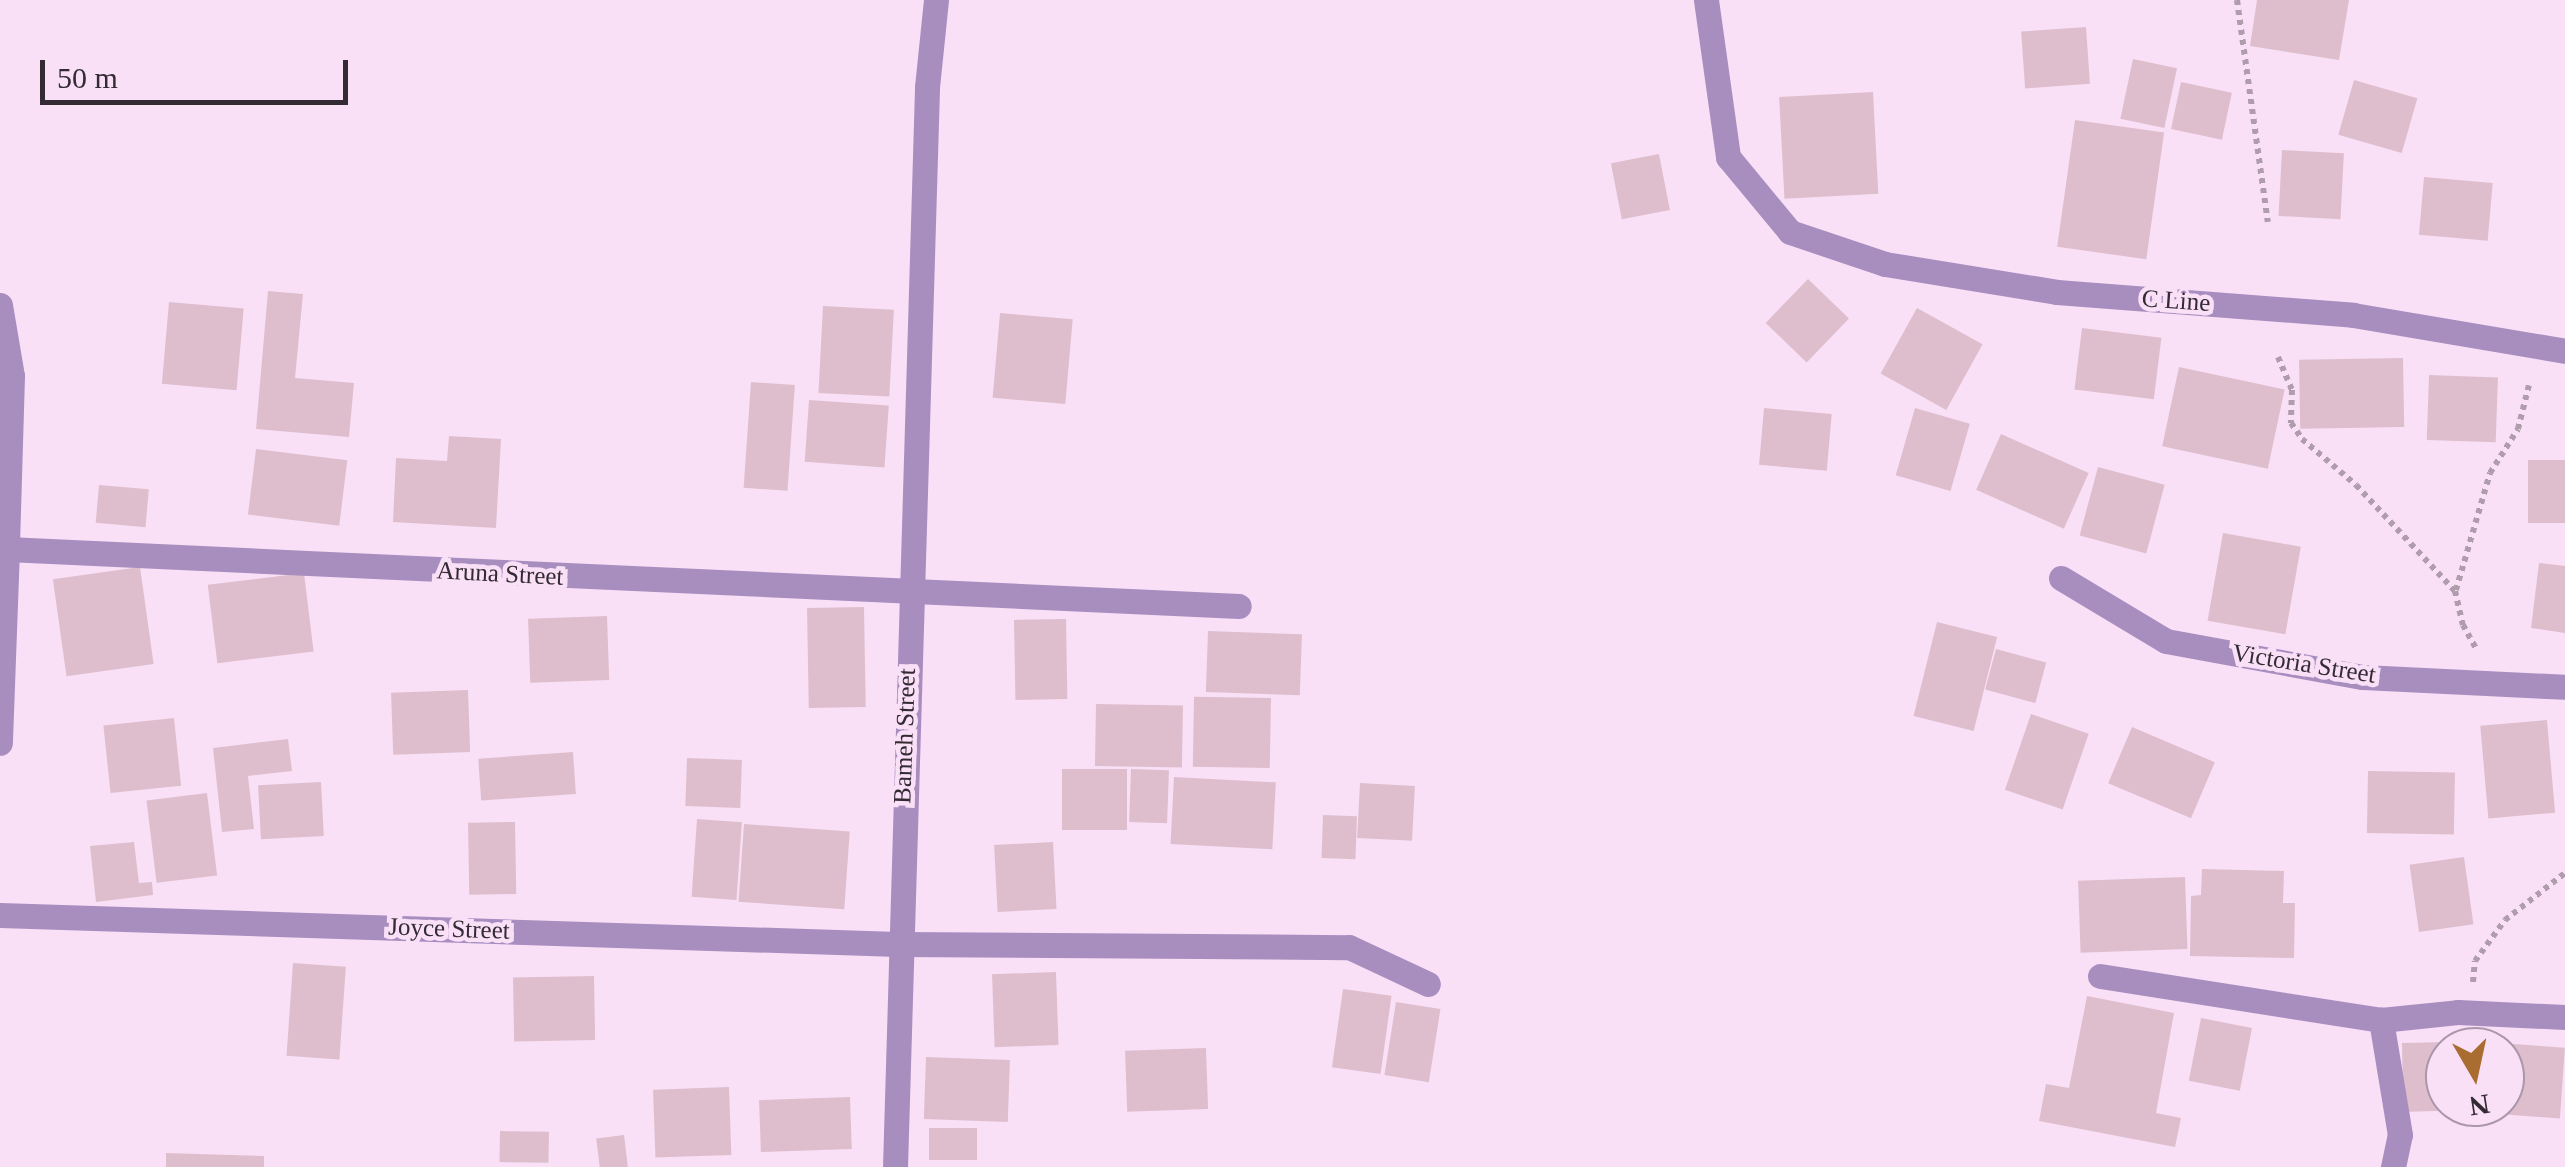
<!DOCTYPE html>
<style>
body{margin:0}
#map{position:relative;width:2565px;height:1167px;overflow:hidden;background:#f9e0f7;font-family:"Times New Roman",serif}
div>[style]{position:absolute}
.building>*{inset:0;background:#debecd;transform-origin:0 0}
.path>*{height:6px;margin-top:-3px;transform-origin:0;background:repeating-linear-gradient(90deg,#af9cad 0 5px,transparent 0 10px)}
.street>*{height:25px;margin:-12.5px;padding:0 12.5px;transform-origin:12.5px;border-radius:12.5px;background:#a88dbf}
span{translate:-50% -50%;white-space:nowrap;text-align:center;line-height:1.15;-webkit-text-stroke:9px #f9e0f7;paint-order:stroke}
.street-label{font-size:25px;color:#332a33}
.north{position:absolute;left:2425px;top:1027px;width:100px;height:100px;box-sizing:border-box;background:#f9e0f7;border:2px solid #aa97a9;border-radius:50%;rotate:171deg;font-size:28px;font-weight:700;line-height:40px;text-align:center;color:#332a33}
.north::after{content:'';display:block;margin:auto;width:35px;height:45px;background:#aa6d31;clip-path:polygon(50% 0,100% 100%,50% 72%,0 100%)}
.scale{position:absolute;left:40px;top:60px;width:308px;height:45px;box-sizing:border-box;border:5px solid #332a33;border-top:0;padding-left:12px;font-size:30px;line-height:35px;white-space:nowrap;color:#332a33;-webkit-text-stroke:8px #f9e0f7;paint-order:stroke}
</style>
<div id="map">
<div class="building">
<i style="clip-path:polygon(2257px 0,2349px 0,2339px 60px,2250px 46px)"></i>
<i style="left:2086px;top:27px;width:57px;height:65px;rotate:86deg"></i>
<i style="left:2133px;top:59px;width:45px;height:61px;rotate:12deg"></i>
<i style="left:2354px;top:80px;width:66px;height:57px;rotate:16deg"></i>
<i style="left:2181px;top:82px;width:52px;height:48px;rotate:12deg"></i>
<i style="left:1873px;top:92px;width:102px;height:94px;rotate:87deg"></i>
<i style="left:2075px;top:120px;width:90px;height:128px;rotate:8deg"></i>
<i style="left:2282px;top:150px;width:62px;height:66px;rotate:3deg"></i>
<i style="left:1659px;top:154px;width:57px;height:49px;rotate:79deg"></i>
<i style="left:2424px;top:177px;width:69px;height:58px;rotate:5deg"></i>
<i style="left:1808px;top:279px;width:57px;height:61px;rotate:44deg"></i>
<i style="clip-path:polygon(268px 291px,303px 294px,295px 378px,354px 383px,349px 437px,256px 429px)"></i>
<i style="left:169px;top:302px;width:75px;height:82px;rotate:5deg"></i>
<i style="left:823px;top:306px;width:71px;height:87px;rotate:3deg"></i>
<i style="left:1917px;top:308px;width:75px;height:75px;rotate:29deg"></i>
<i style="left:1000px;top:313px;width:73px;height:85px;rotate:5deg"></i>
<i style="left:2082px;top:328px;width:80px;height:62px;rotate:7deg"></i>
<i style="left:2403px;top:358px;width:69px;height:104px;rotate:89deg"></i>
<i style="left:2179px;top:367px;width:108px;height:81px;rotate:12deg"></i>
<i style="left:2429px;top:375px;width:69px;height:65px;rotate:2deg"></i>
<i style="left:751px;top:382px;width:44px;height:106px;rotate:4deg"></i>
<i style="left:809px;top:400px;width:80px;height:62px;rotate:4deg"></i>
<i style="left:1764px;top:408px;width:68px;height:57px;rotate:5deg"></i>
<i style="left:1915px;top:408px;width:57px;height:70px;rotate:16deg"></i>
<i style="left:2001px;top:434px;width:96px;height:61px;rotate:24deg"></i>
<i style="clip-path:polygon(449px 436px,501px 439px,496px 528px,393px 522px,396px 458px,447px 461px)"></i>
<i style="left:256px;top:449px;width:92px;height:66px;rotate:7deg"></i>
<i style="left:2565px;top:460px;width:63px;height:37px;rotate:90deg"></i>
<i style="left:2098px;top:467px;width:69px;height:71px;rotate:15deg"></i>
<i style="left:99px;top:485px;width:50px;height:38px;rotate:5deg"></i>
<i style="left:2223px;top:533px;width:79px;height:89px;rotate:10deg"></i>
<i style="clip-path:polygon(2539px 563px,2565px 566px,2565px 633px,2531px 628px)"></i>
<i style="left:140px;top:567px;width:98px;height:88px;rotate:82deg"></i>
<i style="left:304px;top:573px;width:79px;height:97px;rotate:83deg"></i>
<i style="left:864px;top:607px;width:100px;height:57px;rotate:89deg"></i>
<i style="left:607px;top:616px;width:64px;height:79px;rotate:88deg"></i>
<i style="left:1066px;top:619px;width:80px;height:52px;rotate:89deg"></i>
<i style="left:1937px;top:622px;width:62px;height:97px;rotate:14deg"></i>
<i style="left:1208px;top:631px;width:94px;height:61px;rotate:2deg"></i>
<i style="left:1996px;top:649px;width:52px;height:42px;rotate:15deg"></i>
<i style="left:468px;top:690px;width:62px;height:77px;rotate:88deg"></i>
<i style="left:1271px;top:698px;width:70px;height:77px;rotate:91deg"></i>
<i style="left:1096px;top:704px;width:87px;height:62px;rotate:1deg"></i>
<i style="left:2031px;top:714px;width:61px;height:80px;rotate:19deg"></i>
<i style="left:174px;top:718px;width:68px;height:71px;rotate:84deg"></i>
<i style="left:2547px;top:720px;width:93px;height:67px;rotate:85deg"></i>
<i style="left:2132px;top:727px;width:90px;height:61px;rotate:23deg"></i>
<i style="clip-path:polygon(288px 739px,292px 771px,248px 776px,254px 829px,222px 832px,213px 748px)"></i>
<i style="left:573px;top:752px;width:42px;height:95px;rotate:86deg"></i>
<i style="left:687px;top:758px;width:55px;height:48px;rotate:2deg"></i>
<i style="left:1127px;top:769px;width:61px;height:65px;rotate:90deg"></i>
<i style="left:1131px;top:769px;width:38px;height:53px;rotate:2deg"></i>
<i style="left:2368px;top:771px;width:87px;height:62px;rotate:1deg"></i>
<i style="left:1174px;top:777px;width:102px;height:67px;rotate:3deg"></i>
<i style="left:321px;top:782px;width:54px;height:63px;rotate:87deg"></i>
<i style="left:1360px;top:783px;width:55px;height:55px;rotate:3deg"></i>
<i style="left:207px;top:793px;width:83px;height:61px;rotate:83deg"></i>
<i style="left:1323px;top:815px;width:34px;height:43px;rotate:2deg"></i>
<i style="left:697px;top:819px;width:45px;height:78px;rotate:4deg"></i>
<i style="left:515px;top:822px;width:72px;height:47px;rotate:89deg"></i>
<i style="left:744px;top:824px;width:106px;height:78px;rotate:4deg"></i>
<i style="clip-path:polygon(134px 842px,139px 883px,152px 882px,153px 895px,96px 902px,90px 846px)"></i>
<i style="left:1053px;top:842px;width:67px;height:59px;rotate:87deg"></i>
<i style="left:2464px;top:857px;width:68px;height:55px;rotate:82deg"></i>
<i style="clip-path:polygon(2202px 869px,2284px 871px,2283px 903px,2295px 903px,2294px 958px,2190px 956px,2191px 896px,2201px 895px)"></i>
<i style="left:2185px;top:877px;width:72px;height:107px;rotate:88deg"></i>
<i style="left:293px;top:963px;width:53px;height:93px;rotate:4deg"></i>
<i style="left:1056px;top:972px;width:73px;height:64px;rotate:88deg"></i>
<i style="left:594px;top:976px;width:64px;height:81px;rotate:89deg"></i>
<i style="left:1343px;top:989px;width:49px;height:79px;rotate:8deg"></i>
<i style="clip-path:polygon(2087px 996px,2174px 1013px,2156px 1113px,2181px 1118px,2175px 1147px,2039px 1121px,2046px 1084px,2069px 1088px)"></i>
<i style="left:1396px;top:1002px;width:45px;height:74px;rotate:9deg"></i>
<i style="left:2201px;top:1018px;width:52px;height:64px;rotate:11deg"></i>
<i style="clip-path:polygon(2495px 1041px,2496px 1047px,2445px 1047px,2445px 1107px,2465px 1110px,2403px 1112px,2402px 1043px)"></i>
<i style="left:2513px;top:1044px;width:52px;height:71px;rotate:4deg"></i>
<i style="left:1206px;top:1048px;width:61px;height:81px;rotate:88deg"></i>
<i style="left:926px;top:1057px;width:84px;height:62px;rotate:2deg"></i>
<i style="left:729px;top:1087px;width:68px;height:76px;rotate:88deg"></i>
<i style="left:850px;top:1097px;width:52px;height:91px;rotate:88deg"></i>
<i style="left:929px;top:1128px;width:48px;height:32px"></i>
<i style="left:500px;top:1131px;width:49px;height:31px;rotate:1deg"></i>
<i style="left:624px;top:1135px;width:32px;height:28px;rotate:83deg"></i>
<i style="clip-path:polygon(166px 1153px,264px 1156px,264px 1167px,166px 1167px)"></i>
</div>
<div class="path">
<i style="left:2237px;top:0;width:224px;rotate:82.1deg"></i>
<i style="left:2278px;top:357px;width:36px;rotate:67deg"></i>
<i style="left:2292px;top:390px;width:33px;rotate:92deg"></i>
<i style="left:2291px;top:423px;width:19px;rotate:55deg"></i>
<i style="left:2302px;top:439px;width:71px;rotate:40.4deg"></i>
<i style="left:2356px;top:485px;width:145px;rotate:47deg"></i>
<i style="left:2455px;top:591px;width:35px;rotate:77deg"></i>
<i style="left:2463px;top:625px;width:29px;rotate:61deg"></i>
<i style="left:2456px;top:590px;width:122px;rotate:-73.8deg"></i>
<i style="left:2490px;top:473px;width:52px;rotate:-57.5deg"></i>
<i style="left:2518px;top:429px;width:45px;rotate:-76deg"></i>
<i style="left:2473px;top:982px;width:21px;rotate:-85deg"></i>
<i style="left:2475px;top:961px;width:51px;rotate:-53.8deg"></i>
<i style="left:2505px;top:920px;width:76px;rotate:-38.1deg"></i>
</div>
<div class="street">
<i style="left:1706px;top:0;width:159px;rotate:82deg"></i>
<i style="left:1728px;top:157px;width:97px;rotate:50.4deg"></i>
<i style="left:1790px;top:232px;width:100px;rotate:18.6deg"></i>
<i style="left:1885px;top:264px;width:174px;rotate:9.2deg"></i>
<i style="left:2057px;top:292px;width:297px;rotate:4.4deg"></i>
<i style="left:2353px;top:315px;width:215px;rotate:9.6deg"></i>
<i style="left:0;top:305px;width:72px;rotate:80.4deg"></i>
<i style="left:12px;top:376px;width:173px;rotate:91.7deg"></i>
<i style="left:7px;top:549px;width:1233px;rotate:2.65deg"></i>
<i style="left:0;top:548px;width:7px;rotate:8deg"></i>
<i style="left:7px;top:549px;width:194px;rotate:92.1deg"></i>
<i style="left:2061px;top:578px;width:122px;rotate:31deg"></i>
<i style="left:2166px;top:641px;width:200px;rotate:10.4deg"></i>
<i style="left:2363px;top:677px;width:202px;rotate:2.8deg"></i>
<i style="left:0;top:915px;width:898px;rotate:1.85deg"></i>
<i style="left:898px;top:944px;width:451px;rotate:0.4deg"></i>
<i style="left:1349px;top:947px;width:87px;rotate:25.1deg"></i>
<i style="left:2100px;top:976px;width:284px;rotate:8.9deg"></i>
<i style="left:895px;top:1167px;width:1080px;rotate:-88.3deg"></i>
<i style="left:927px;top:87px;width:87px;rotate:-84.1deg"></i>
<i style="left:2393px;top:1167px;width:33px;rotate:-78deg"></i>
<i style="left:2400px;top:1135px;width:117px;rotate:-99.4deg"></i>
<i style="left:2381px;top:1020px;width:77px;rotate:-5.9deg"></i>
<i style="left:2458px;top:1012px;width:107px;rotate:2.7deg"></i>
</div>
<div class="street-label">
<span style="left:2176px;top:301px;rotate:4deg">C Line</span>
<span style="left:500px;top:574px;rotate:3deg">Aruna Street</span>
<span style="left:2304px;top:664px;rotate:9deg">Victoria Street</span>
<span style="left:905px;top:736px;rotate:-88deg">Bameh Street</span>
<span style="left:449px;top:929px;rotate:2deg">Joyce Street</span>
</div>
<div class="north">N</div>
<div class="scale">50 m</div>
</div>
